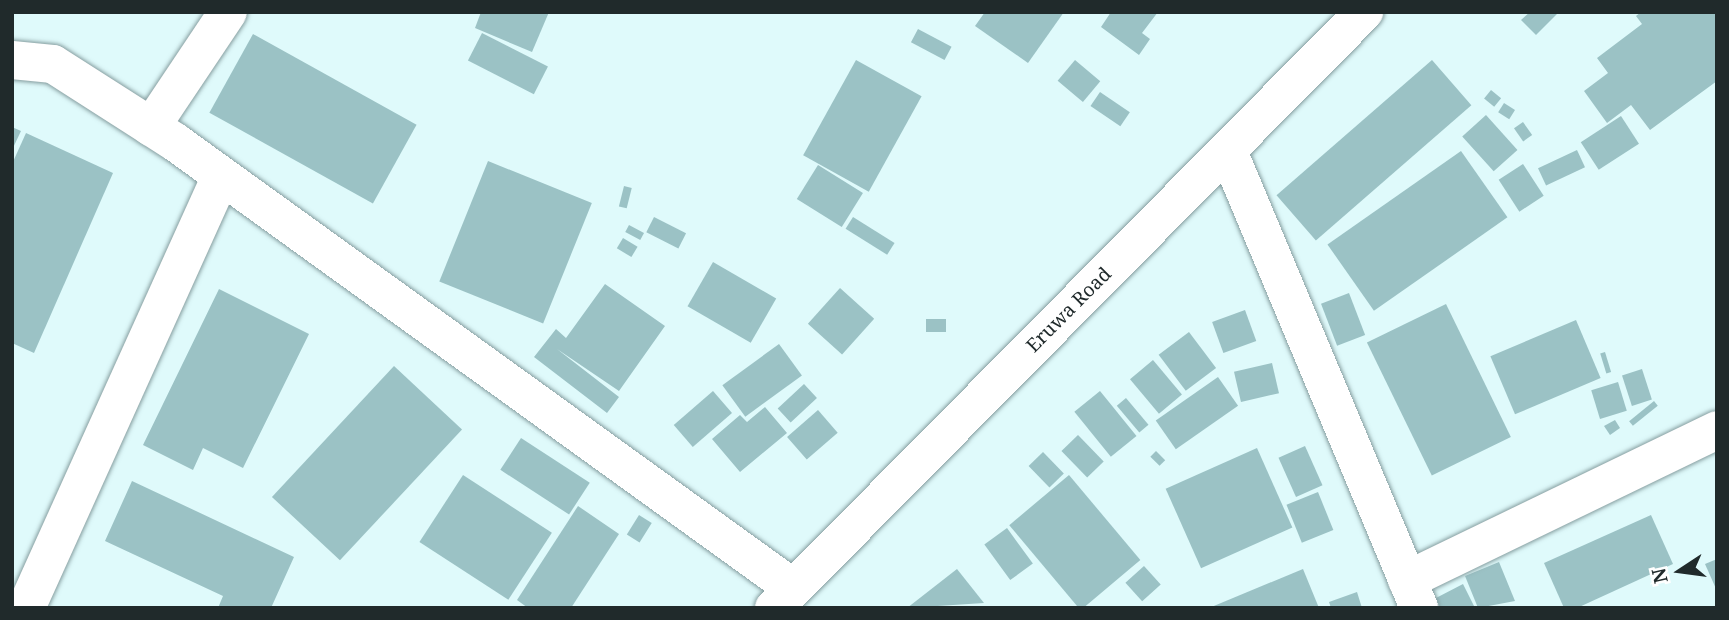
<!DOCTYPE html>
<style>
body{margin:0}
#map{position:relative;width:1729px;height:620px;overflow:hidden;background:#dffafb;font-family:"Noto Serif",serif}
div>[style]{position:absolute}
.building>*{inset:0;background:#9bc2c5;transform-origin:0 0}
.roads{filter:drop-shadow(0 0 2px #869ea0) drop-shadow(0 0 2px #869ea0)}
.minor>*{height:38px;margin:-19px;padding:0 19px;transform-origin:19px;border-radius:19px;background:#fff}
.major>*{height:38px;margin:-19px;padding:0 19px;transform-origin:19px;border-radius:19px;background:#fff}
span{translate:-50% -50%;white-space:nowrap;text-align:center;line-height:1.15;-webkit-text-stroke:6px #fff;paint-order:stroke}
.street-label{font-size:19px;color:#202a2b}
.frame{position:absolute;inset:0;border:14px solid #202a2b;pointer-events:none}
.north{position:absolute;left:1645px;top:536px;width:70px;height:70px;-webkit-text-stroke:5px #fff;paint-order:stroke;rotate:257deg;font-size:19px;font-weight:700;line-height:28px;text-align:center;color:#202a2b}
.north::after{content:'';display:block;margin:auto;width:24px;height:32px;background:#202a2b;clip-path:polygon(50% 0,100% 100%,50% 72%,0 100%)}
</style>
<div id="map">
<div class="building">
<i style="clip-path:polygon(481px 12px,549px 12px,532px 52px,475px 28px)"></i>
<i style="clip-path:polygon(985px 12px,1064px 12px,1028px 63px,975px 26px)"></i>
<i style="clip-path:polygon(1111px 12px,1158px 12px,1142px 33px,1150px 39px,1139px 55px,1101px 27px)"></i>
<i style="clip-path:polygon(1530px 12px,1559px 12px,1536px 35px,1521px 20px)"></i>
<i style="clip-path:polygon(1641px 12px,1717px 12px,1717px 81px,1650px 130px,1631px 105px,1607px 123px,1584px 91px,1608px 73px,1597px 58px,1642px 24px,1636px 16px)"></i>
<i style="left:918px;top:29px;width:38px;height:15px;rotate:28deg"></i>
<i style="left:482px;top:33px;width:74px;height:31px;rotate:27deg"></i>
<i style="left:253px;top:34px;width:187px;height:90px;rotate:29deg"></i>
<i style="left:856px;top:60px;width:75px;height:109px;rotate:29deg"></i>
<i style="left:1075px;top:60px;width:33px;height:27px;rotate:40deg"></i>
<i style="left:1432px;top:60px;width:60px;height:206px;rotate:49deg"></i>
<i style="left:1491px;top:90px;width:13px;height:11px;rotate:39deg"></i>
<i style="left:1100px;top:92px;width:36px;height:17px;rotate:34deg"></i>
<i style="left:1504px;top:103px;width:13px;height:11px;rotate:32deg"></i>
<i style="left:1486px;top:115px;width:47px;height:32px;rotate:48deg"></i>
<i style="left:1621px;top:116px;width:33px;height:48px;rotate:57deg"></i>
<i style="left:1523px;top:122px;width:16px;height:11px;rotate:55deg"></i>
<i style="clip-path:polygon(12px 127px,21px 131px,12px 150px)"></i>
<i style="clip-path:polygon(26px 133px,113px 173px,34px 353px,12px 343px,12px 164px)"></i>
<i style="left:1577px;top:150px;width:19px;height:43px;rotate:65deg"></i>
<i style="left:1461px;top:151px;width:81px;height:163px;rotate:55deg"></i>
<i style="left:488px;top:161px;width:112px;height:130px;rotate:22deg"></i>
<i style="left:1523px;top:164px;width:38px;height:29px;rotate:57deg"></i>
<i style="left:818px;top:165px;width:53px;height:40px;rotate:32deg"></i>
<i style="left:624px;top:186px;width:8px;height:21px;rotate:14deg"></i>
<i style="left:654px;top:217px;width:36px;height:17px;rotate:27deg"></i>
<i style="left:853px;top:217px;width:49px;height:14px;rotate:32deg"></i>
<i style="left:629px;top:225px;width:17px;height:8px;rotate:28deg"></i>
<i style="left:623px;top:238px;width:17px;height:12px;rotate:31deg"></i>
<i style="left:713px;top:262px;width:73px;height:51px;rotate:30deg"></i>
<i style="clip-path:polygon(605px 284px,665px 326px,619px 391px,557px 349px,619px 397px,607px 413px,534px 357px,556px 329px,566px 338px)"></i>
<i style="left:840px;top:288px;width:46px;height:48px;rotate:42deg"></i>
<i style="clip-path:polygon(219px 289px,309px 334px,243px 468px,203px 448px,193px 470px,143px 445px)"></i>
<i style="left:1349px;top:293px;width:45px;height:30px;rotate:69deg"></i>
<i style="left:1446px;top:304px;width:148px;height:88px;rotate:64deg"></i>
<i style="left:1245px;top:310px;width:33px;height:35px;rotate:70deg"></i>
<i style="left:946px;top:319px;width:13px;height:20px;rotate:90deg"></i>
<i style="left:1576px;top:320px;width:63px;height:93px;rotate:67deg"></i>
<i style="left:1189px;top:332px;width:45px;height:38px;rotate:53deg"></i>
<i style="left:779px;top:344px;width:39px;height:70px;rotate:54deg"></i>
<i style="left:1605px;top:352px;width:21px;height:5px;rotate:73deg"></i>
<i style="left:1153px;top:360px;width:45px;height:30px;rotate:50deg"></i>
<i style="left:1272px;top:363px;width:31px;height:39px;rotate:77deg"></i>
<i style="left:394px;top:366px;width:93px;height:179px;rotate:43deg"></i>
<i style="left:1642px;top:369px;width:32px;height:21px;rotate:72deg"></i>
<i style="left:1218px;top:377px;width:35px;height:76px;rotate:55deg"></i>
<i style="left:1618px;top:382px;width:30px;height:28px;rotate:73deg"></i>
<i style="left:804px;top:384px;width:19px;height:36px;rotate:47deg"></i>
<i style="left:713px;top:391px;width:29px;height:52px;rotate:49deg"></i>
<i style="left:1100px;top:391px;width:58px;height:33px;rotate:51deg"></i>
<i style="left:1126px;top:398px;width:35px;height:12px;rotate:50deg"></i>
<i style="left:1654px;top:401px;width:6px;height:32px;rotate:51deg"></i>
<i style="clip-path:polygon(765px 407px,787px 433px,740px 472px,712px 439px,740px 415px,747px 422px)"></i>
<i style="left:818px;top:410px;width:30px;height:41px;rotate:49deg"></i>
<i style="clip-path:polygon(1615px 420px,1620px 428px,1610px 435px,1604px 426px)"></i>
<i style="left:1078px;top:435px;width:37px;height:23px;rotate:46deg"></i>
<i style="left:521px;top:438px;width:82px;height:38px;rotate:33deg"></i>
<i style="left:1305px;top:446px;width:43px;height:29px;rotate:66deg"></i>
<i style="left:1257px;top:448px;width:87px;height:100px;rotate:66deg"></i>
<i style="left:1156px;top:451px;width:13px;height:8px;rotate:45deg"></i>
<i style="left:1043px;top:452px;width:30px;height:20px;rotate:46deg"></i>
<i style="left:463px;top:475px;width:106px;height:80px;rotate:33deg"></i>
<i style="left:1069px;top:475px;width:111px;height:78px;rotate:50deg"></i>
<i style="clip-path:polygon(132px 481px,294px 557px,271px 608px,218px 608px,223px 596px,105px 541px)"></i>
<i style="left:1318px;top:492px;width:41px;height:34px;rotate:68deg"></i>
<i style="clip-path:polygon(578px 506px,619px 534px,571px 608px,528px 608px,517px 600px)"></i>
<i style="left:639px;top:515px;width:15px;height:23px;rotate:32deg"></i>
<i style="clip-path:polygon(1651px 515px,1673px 564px,1577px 608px,1564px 608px,1544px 563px)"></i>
<i style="left:1007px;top:528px;width:44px;height:28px;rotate:54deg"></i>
<i style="clip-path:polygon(1717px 559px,1717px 591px,1705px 564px)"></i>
<i style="clip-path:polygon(1499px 562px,1515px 601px,1478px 608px,1465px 576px)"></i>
<i style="left:1144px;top:566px;width:25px;height:25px;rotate:48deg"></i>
<i style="clip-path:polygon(957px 569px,984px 603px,907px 608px)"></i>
<i style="clip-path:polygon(1303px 569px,1319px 608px,1209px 608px)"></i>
<i style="clip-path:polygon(1463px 584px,1475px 608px,1440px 608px,1436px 598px)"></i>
<i style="clip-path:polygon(1357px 592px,1362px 608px,1331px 608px,1329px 602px)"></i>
</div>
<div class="roads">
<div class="minor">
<i style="left:12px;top:60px;width:41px;rotate:5.6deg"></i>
<i style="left:53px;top:64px;width:145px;rotate:32.6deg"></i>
<i style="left:175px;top:142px;width:762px;rotate:35.82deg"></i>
<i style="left:151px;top:127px;width:138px;rotate:-56.2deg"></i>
<i style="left:1228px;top:151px;width:495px;rotate:67.3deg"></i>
<i style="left:1407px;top:580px;width:344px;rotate:-25.8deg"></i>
<i style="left:26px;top:608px;width:474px;rotate:-65.7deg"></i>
</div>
<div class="major">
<i style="left:774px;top:608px;width:839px;rotate:-45.29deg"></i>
</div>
</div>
<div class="street-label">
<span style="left:1069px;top:310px;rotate:-45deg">Eruwa Road</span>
</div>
<div class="frame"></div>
<div class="north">N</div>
</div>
